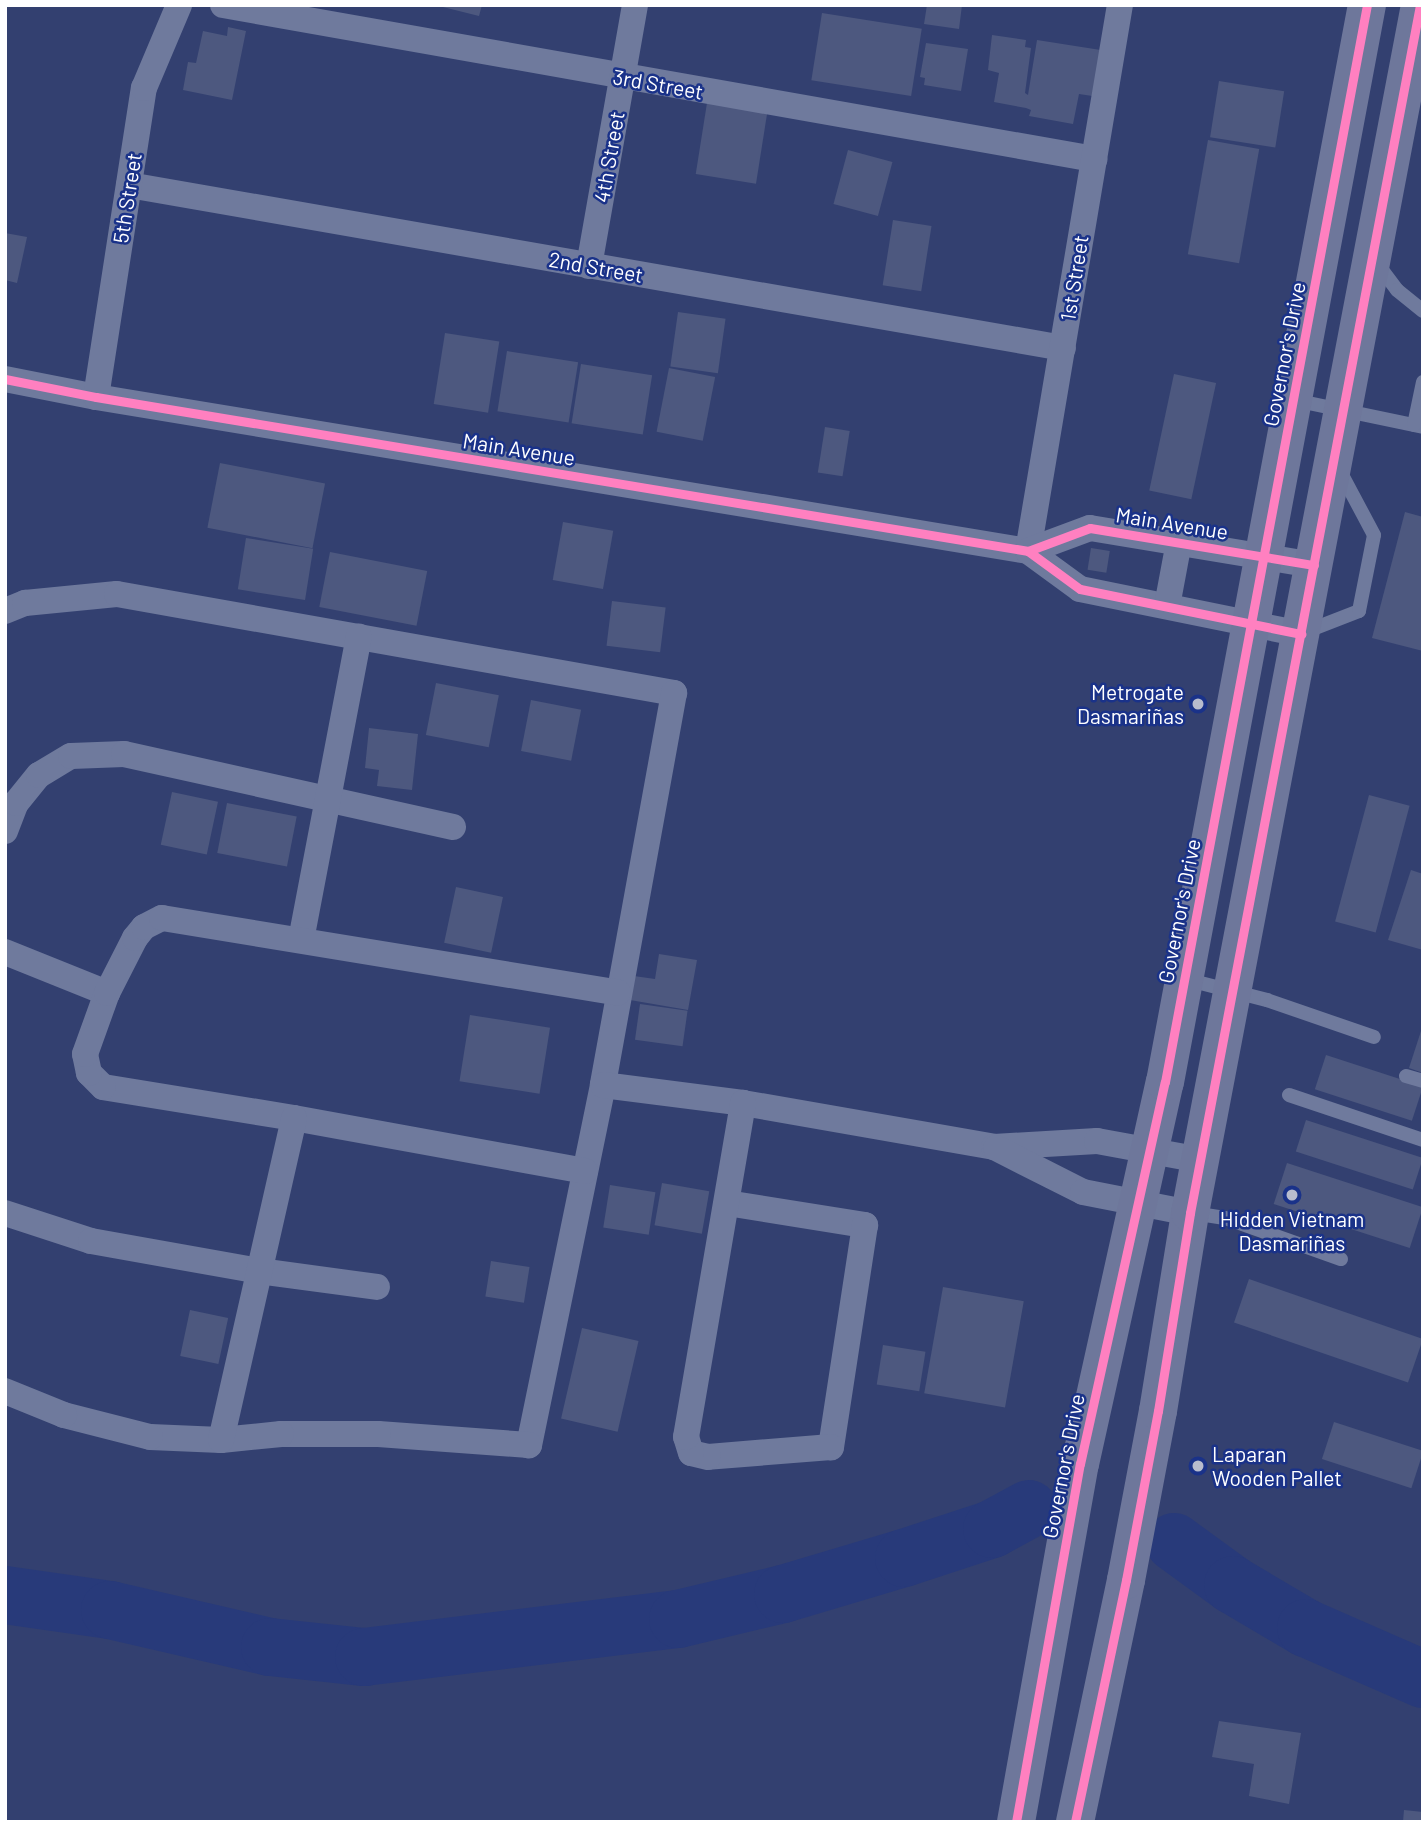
<!DOCTYPE html>
<meta charset="utf-8">
<style>
body{margin:0}
#map{position:relative;width:1428px;height:1827px;overflow:hidden;background:#334070;font-family:Barlow,sans-serif}
div>[style]{position:absolute}
.river>*{height:58px;margin:-29px;padding:0 29px;transform-origin:29px;border-radius:29px;background:#283a7a}
.building>*{inset:0;background:#4d587f;transform-origin:0 0}
.lane>*{height:14px;margin:-7px;padding:0 7px;transform-origin:7px;border-radius:7px;background:#6f7a9d}
.street>*{height:26px;margin:-13px;padding:0 13px;transform-origin:13px;border-radius:13px;background:#6f7a9d}
.primary>*{height:38px;margin:-19px;padding:0 19px;transform-origin:19px;border-radius:19px;background:#6e779b}
.cycleway>*{height:9px;margin:-4.5px;padding:0 4.5px;transform-origin:4.5px;border-radius:4.5px;background:#ff80c0}
.dots>*{width:19px;height:19px;translate:-50% -50%;box-sizing:border-box;border:4px solid #1a3289;border-radius:50%}
span{translate:-50% -50%;white-space:nowrap;text-align:center;line-height:1.15;-webkit-text-stroke:5px #1a3289;paint-order:stroke}
.street-label{font-size:21px;color:#fff}
.poi-label{font-size:21px;color:#fff}
.right{translate:-100% -50%;text-align:right}
.left{translate:0 -50%;text-align:left}
.frame{position:absolute;inset:0;border:7px solid #fff;pointer-events:none}
</style>
<div id="map">
<div class="river">
<i style="left:1174px;top:1542px;width:73px;rotate:36.1deg"></i>
<i style="left:1233px;top:1585px;width:85px;rotate:30.5deg"></i>
<i style="left:1306px;top:1628px;width:128px;rotate:23.6deg"></i>
<i style="left:5px;top:1595px;width:106px;rotate:8.1deg"></i>
<i style="left:110px;top:1610px;width:164px;rotate:13deg"></i>
<i style="left:270px;top:1647px;width:95px;rotate:6.1deg"></i>
<i style="left:364px;top:1657px;width:316px;rotate:-6.9deg"></i>
<i style="left:678px;top:1619px;width:108px;rotate:-13.4deg"></i>
<i style="left:783px;top:1594px;width:126px;rotate:-16.6deg"></i>
<i style="left:904px;top:1558px;width:93px;rotate:-18.2deg"></i>
<i style="left:992px;top:1529px;width:42px;rotate:-28.4deg"></i>
</div>
<div class="building">
<i style="clip-path:polygon(435px 5px,482px 5px,479px 16px)"></i>
<i style="clip-path:polygon(927px 5px,962px 5px,959px 29px,924px 24px)"></i>
<i style="left:822px;top:13px;width:101px;height:68px;rotate:9deg"></i>
<i style="clip-path:polygon(228px 27px,246px 31px,232px 100px,183px 90px,188px 62px,196px 63px,203px 31px,227px 36px)"></i>
<i style="clip-path:polygon(992px 35px,1026px 40px,1025px 47px,1031px 48px,1025px 93px,1028px 95px,1037px 40px,1107px 51px,1099px 97px,1079px 94px,1073px 124px,1029px 116px,1031px 110px,1026px 108px,994px 102px,999px 73px,988px 70px)"></i>
<i style="clip-path:polygon(926px 43px,968px 49px,961px 91px,924px 85px,925px 78px,920px 77px)"></i>
<i style="left:1219px;top:81px;width:66px;height:57px;rotate:9deg"></i>
<i style="left:707px;top:103px;width:61px;height:72px;rotate:9deg"></i>
<i style="left:1208px;top:140px;width:52px;height:116px;rotate:10deg"></i>
<i style="left:848px;top:150px;width:46px;height:56px;rotate:15deg"></i>
<i style="left:893px;top:220px;width:39px;height:66px;rotate:9deg"></i>
<i style="clip-path:polygon(5px 233px,27px 237px,17px 283px,5px 280px)"></i>
<i style="left:678px;top:312px;width:48px;height:55px;rotate:8deg"></i>
<i style="left:445px;top:333px;width:55px;height:72px;rotate:9deg"></i>
<i style="left:507px;top:351px;width:72px;height:61px;rotate:9deg"></i>
<i style="left:581px;top:364px;width:72px;height:60px;rotate:9deg"></i>
<i style="left:669px;top:368px;width:47px;height:65px;rotate:11deg"></i>
<i style="left:1174px;top:374px;width:43px;height:119px;rotate:12deg"></i>
<i style="left:825px;top:427px;width:25px;height:46px;rotate:9deg"></i>
<i style="left:220px;top:463px;width:107px;height:66px;rotate:11deg"></i>
<i style="clip-path:polygon(1405px 512px,1423px 517px,1423px 651px,1372px 638px)"></i>
<i style="left:563px;top:522px;width:51px;height:59px;rotate:10deg"></i>
<i style="left:246px;top:538px;width:68px;height:52px;rotate:9deg"></i>
<i style="left:1091px;top:548px;width:19px;height:22px;rotate:9deg"></i>
<i style="left:330px;top:552px;width:99px;height:56px;rotate:11deg"></i>
<i style="left:612px;top:601px;width:54px;height:45px;rotate:7deg"></i>
<i style="left:436px;top:683px;width:64px;height:53px;rotate:11deg"></i>
<i style="left:531px;top:700px;width:51px;height:52px;rotate:11deg"></i>
<i style="clip-path:polygon(369px 728px,418px 734px,412px 790px,377px 786px,379px 770px,365px 768px)"></i>
<i style="left:172px;top:792px;width:47px;height:54px;rotate:12deg"></i>
<i style="left:1369px;top:795px;width:42px;height:131px;rotate:15deg"></i>
<i style="left:227px;top:803px;width:71px;height:51px;rotate:11deg"></i>
<i style="clip-path:polygon(1411px 870px,1423px 874px,1423px 950px,1388px 940px)"></i>
<i style="left:456px;top:887px;width:48px;height:57px;rotate:12deg"></i>
<i style="clip-path:polygon(659px 954px,697px 960px,688px 1010px,630px 1000px,634px 976px,655px 979px)"></i>
<i style="left:640px;top:1004px;width:48px;height:36px;rotate:8deg"></i>
<i style="left:470px;top:1015px;width:81px;height:67px;rotate:9deg"></i>
<i style="clip-path:polygon(1422px 1028px,1423px 1028px,1423px 1073px,1409px 1068px)"></i>
<i style="left:1326px;top:1055px;width:102px;height:36px;rotate:18deg"></i>
<i style="left:1306px;top:1120px;width:123px;height:33px;rotate:18deg"></i>
<i style="left:1287px;top:1163px;width:143px;height:43px;rotate:18deg"></i>
<i style="left:662px;top:1183px;width:48px;height:43px;rotate:10deg"></i>
<i style="left:610px;top:1185px;width:46px;height:43px;rotate:9deg"></i>
<i style="left:491px;top:1261px;width:39px;height:36px;rotate:9deg"></i>
<i style="left:1249px;top:1279px;width:184px;height:46px;rotate:19deg"></i>
<i style="left:943px;top:1287px;width:82px;height:108px;rotate:10deg"></i>
<i style="left:190px;top:1310px;width:39px;height:47px;rotate:12deg"></i>
<i style="left:582px;top:1328px;width:58px;height:93px;rotate:13deg"></i>
<i style="left:883px;top:1345px;width:43px;height:40px;rotate:9deg"></i>
<i style="left:1334px;top:1422px;width:94px;height:39px;rotate:18deg"></i>
<i style="clip-path:polygon(1219px 1721px,1301px 1733px,1289px 1804px,1249px 1796px,1254px 1764px,1212px 1757px)"></i>
<i style="clip-path:polygon(1404px 1810px,1423px 1812px,1423px 1822px,1403px 1822px)"></i>
</div>
<div class="lane">
<i style="left:1376px;top:262px;width:35px;rotate:53deg"></i>
<i style="left:1397px;top:290px;width:33px;rotate:39deg"></i>
<i style="left:1294px;top:400px;width:132px;rotate:11.8deg"></i>
<i style="left:1414px;top:425px;width:44px;rotate:-78.2deg"></i>
<i style="left:1305px;top:632px;width:58px;rotate:-21.3deg"></i>
<i style="left:1359px;top:611px;width:77px;rotate:-78.8deg"></i>
<i style="left:1374px;top:535px;width:72px;rotate:-118deg"></i>
<i style="left:1185px;top:979px;width:85px;rotate:14.4deg"></i>
<i style="left:1267px;top:1000px;width:113px;rotate:19.1deg"></i>
<i style="left:1406px;top:1076px;width:18px;rotate:16deg"></i>
<i style="left:1289px;top:1095px;width:141px;rotate:18.6deg"></i>
<i style="left:1193px;top:1213px;width:32px;rotate:9deg"></i>
<i style="left:1225px;top:1218px;width:123px;rotate:19.5deg"></i>
</div>
<div class="street">
<i style="left:223px;top:5px;width:885px;rotate:10.03deg"></i>
<i style="left:129px;top:185px;width:948px;rotate:9.9deg"></i>
<i style="left:589px;top:266px;width:265px;rotate:-80deg"></i>
<i style="left:5px;top:379px;width:93px;rotate:11.2deg"></i>
<i style="left:96px;top:397px;width:945px;rotate:9.38deg"></i>
<i style="left:1028px;top:551px;width:64px;rotate:36.2deg"></i>
<i style="left:1080px;top:589px;width:226px;rotate:11.5deg"></i>
<i style="left:96px;top:397px;width:313px;rotate:-81.2deg"></i>
<i style="left:144px;top:88px;width:90px;rotate:-67.1deg"></i>
<i style="left:1028px;top:551px;width:554px;rotate:-80.44deg"></i>
<i style="left:1028px;top:551px;width:66px;rotate:-20.4deg"></i>
<i style="left:1090px;top:528px;width:227px;rotate:9.4deg"></i>
<i style="left:1167px;top:606px;width:65px;rotate:-79.4deg"></i>
<i style="left:5px;top:611px;width:22px;rotate:-22deg"></i>
<i style="left:25px;top:603px;width:92px;rotate:-5.6deg"></i>
<i style="left:117px;top:594px;width:566px;rotate:10.08deg"></i>
<i style="left:674px;top:693px;width:398px;rotate:100.3deg"></i>
<i style="left:603px;top:1085px;width:368px;rotate:101.6deg"></i>
<i style="left:529px;top:1445px;width:151px;rotate:-175.8deg"></i>
<i style="left:378px;top:1434px;width:97px;rotate:180deg"></i>
<i style="left:281px;top:1434px;width:60px;rotate:174.3deg"></i>
<i style="left:221px;top:1440px;width:71px;rotate:-177.6deg"></i>
<i style="left:150px;top:1437px;width:89px;rotate:-165.7deg"></i>
<i style="left:64px;top:1415px;width:64px;rotate:-157.9deg"></i>
<i style="left:5px;top:831px;width:30px;rotate:-69deg"></i>
<i style="left:16px;top:803px;width:36px;rotate:-51deg"></i>
<i style="left:39px;top:775px;width:37px;rotate:-31deg"></i>
<i style="left:71px;top:756px;width:53px;rotate:-2.2deg"></i>
<i style="left:124px;top:754px;width:337px;rotate:12.5deg"></i>
<i style="left:301px;top:940px;width:309px;rotate:-79.2deg"></i>
<i style="left:5px;top:952px;width:110px;rotate:21.9deg"></i>
<i style="left:603px;top:1085px;width:141px;rotate:7.3deg"></i>
<i style="left:743px;top:1103px;width:255px;rotate:9.9deg"></i>
<i style="left:994px;top:1147px;width:103px;rotate:-3.3deg"></i>
<i style="left:1097px;top:1141px;width:106px;rotate:10.4deg"></i>
<i style="left:996px;top:1148px;width:97px;rotate:26.8deg"></i>
<i style="left:1083px;top:1192px;width:109px;rotate:11.1deg"></i>
<i style="left:585px;top:1171px;width:296px;rotate:-169.7deg"></i>
<i style="left:294px;top:1118px;width:193px;rotate:-170.8deg"></i>
<i style="left:103px;top:1087px;width:20px;rotate:-135deg"></i>
<i style="left:89px;top:1073px;width:19px;rotate:-102deg"></i>
<i style="left:85px;top:1054px;width:65px;rotate:-70.2deg"></i>
<i style="left:107px;top:993px;width:62px;rotate:-63deg"></i>
<i style="left:135px;top:938px;width:14px;rotate:-51deg"></i>
<i style="left:144px;top:927px;width:20px;rotate:-27deg"></i>
<i style="left:162px;top:918px;width:462px;rotate:9.3deg"></i>
<i style="left:727px;top:1203px;width:140px;rotate:9.1deg"></i>
<i style="left:865px;top:1225px;width:225px;rotate:98.7deg"></i>
<i style="left:831px;top:1447px;width:123px;rotate:175.4deg"></i>
<i style="left:708px;top:1457px;width:17px;rotate:-167deg"></i>
<i style="left:691px;top:1453px;width:17px;rotate:-107deg"></i>
<i style="left:686px;top:1437px;width:339px;rotate:-80.3deg"></i>
<i style="left:5px;top:1213px;width:90px;rotate:18deg"></i>
<i style="left:91px;top:1241px;width:171px;rotate:10.1deg"></i>
<i style="left:259px;top:1271px;width:119px;rotate:7.7deg"></i>
<i style="left:221px;top:1440px;width:330px;rotate:-77.2deg"></i>
</div>
<div class="primary">
<i style="left:1016px;top:1822px;width:364px;rotate:-79.9deg"></i>
<i style="left:1080px;top:1464px;width:391px;rotate:-77.5deg"></i>
<i style="left:1165px;top:1082px;width:1096px;rotate:-79.38deg"></i>
<i style="left:1075px;top:1822px;width:247px;rotate:-78.1deg"></i>
<i style="left:1126px;top:1580px;width:172px;rotate:-79.3deg"></i>
<i style="left:1158px;top:1411px;width:201px;rotate:-80.8deg"></i>
<i style="left:1190px;top:1213px;width:1230px;rotate:-79.22deg"></i>
</div>
<div class="cycleway">
<i style="left:5px;top:379px;width:93px;rotate:11.2deg"></i>
<i style="left:96px;top:397px;width:945px;rotate:9.38deg"></i>
<i style="left:1028px;top:551px;width:64px;rotate:36.2deg"></i>
<i style="left:1080px;top:589px;width:226px;rotate:11.5deg"></i>
<i style="left:1028px;top:551px;width:66px;rotate:-20.4deg"></i>
<i style="left:1090px;top:528px;width:227px;rotate:9.4deg"></i>
<i style="left:1016px;top:1822px;width:364px;rotate:-79.9deg"></i>
<i style="left:1080px;top:1464px;width:391px;rotate:-77.5deg"></i>
<i style="left:1165px;top:1082px;width:1096px;rotate:-79.38deg"></i>
<i style="left:1075px;top:1822px;width:247px;rotate:-78.1deg"></i>
<i style="left:1126px;top:1580px;width:172px;rotate:-79.3deg"></i>
<i style="left:1158px;top:1411px;width:201px;rotate:-80.8deg"></i>
<i style="left:1190px;top:1213px;width:1230px;rotate:-79.22deg"></i>
</div>
<div class="dots">
<i style="left:1198px;top:704px;background:#b8bccd"></i>
<i style="left:1292px;top:1195px;background:#b8bccd"></i>
<i style="left:1198px;top:1466px;background:#b8bccd"></i>
</div>
<div class="street-label">
<span style="left:658px;top:84px;rotate:10deg">3rd Street</span>
<span style="left:609px;top:157px;rotate:-80deg">4th Street</span>
<span style="left:127px;top:198px;rotate:-81deg">5th Street</span>
<span style="left:596px;top:267px;rotate:10deg">2nd Street</span>
<span style="left:1074px;top:278px;rotate:-81deg">1st Street</span>
<span style="left:1284px;top:354px;rotate:-79deg">Governor's Drive</span>
<span style="left:519px;top:449px;rotate:9deg">Main Avenue</span>
<span style="left:1172px;top:523px;rotate:9deg">Main Avenue</span>
<span style="left:1179px;top:911px;rotate:-79deg">Governor's Drive</span>
<span style="left:1063px;top:1466px;rotate:-79deg">Governor's Drive</span>
</div>
<div class="poi-label">
<span class="right" style="left:1184px;top:704px">Metrogate<br>Dasmariñas</span>
<span style="left:1292px;top:1231px">Hidden Vietnam<br>Dasmariñas</span>
<span class="left" style="left:1212px;top:1466px">Laparan<br>Wooden Pallet</span>
</div>
<div class="frame"></div>
</div>
